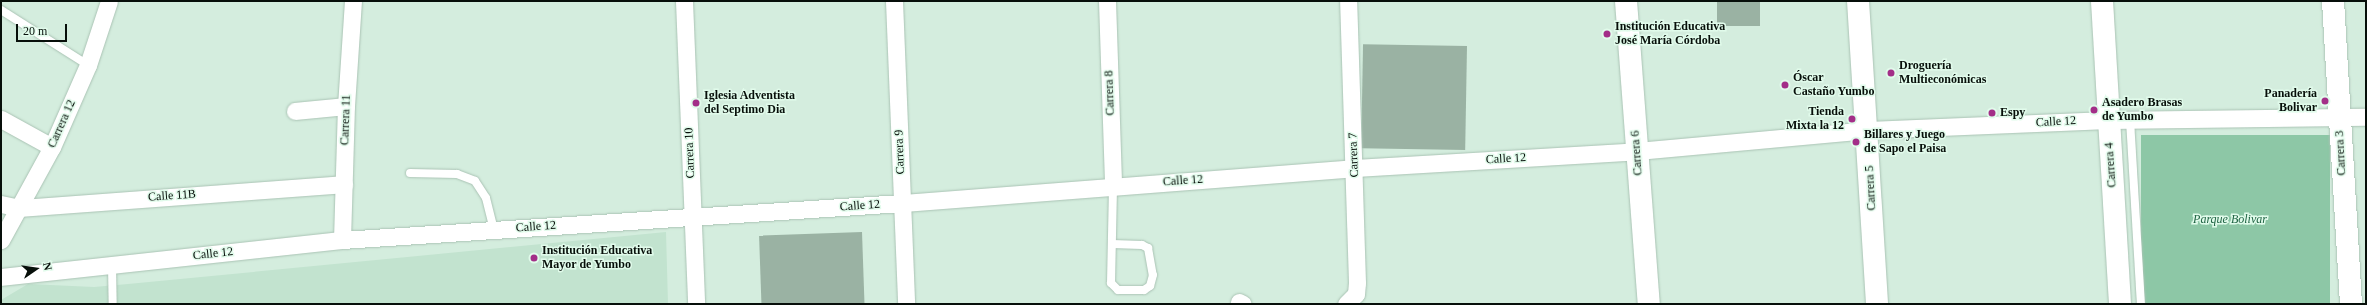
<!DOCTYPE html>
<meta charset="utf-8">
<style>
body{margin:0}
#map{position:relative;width:2367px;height:305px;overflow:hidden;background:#d4edde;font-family:Georgia,serif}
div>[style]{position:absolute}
.built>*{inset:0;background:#c2e3cf}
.green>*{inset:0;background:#8dc7a6;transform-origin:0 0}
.building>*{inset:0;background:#9ab2a3;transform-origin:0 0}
.roads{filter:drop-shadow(0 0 1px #aac3b4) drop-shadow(0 0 1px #aac3b4)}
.lane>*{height:8px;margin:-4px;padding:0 4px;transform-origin:4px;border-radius:4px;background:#fff}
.street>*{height:17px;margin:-8.5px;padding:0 8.5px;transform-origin:8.5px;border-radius:8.5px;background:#fff}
.secondary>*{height:22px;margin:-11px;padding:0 11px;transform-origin:11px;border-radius:11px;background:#fff}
.dots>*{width:11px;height:11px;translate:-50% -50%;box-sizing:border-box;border:2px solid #e1fbeb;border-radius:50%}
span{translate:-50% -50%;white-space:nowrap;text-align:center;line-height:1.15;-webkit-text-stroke:3px #e1fbeb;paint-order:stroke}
.poi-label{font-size:12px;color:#070f0a;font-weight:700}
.left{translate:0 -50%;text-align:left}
.right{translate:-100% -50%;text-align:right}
.street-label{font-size:12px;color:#070f0a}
.park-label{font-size:12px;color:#1e6342;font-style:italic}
.frame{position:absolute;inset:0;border:2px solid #070f0a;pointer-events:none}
.north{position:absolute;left:16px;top:249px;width:40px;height:40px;-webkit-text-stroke:3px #e1fbeb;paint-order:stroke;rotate:77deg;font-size:11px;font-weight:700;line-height:16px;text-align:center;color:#070f0a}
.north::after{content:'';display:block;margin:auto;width:14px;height:18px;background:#070f0a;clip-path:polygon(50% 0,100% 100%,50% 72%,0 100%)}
.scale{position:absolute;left:16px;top:24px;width:51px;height:18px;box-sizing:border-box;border:2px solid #070f0a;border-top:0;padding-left:5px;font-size:12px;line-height:14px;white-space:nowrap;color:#070f0a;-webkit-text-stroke:3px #e1fbeb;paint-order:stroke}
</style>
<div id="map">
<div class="built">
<i style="clip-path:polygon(666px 232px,668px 304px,1px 304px,1px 300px,28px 284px,94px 287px,128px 284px)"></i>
</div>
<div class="green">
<i style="left:2141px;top:135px;width:189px;height:169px"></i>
</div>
<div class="building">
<i style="left:1717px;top:1px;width:43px;height:25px"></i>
<i style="left:1467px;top:46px;width:104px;height:104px;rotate:91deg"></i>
<i style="left:862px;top:232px;width:72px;height:103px;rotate:88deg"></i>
</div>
<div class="roads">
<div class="lane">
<i style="left:1px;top:10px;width:103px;rotate:32.3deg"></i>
<i style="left:2130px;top:120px;width:184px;rotate:86.6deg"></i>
<i style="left:410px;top:173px;width:47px;rotate:1.2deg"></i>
<i style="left:457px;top:174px;width:19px;rotate:21deg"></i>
<i style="left:475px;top:181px;width:20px;rotate:57deg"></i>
<i style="left:486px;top:198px;width:33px;rotate:76deg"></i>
<i style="left:1112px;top:244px;width:30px;rotate:2deg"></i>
<i style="left:1142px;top:245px;width:7px;rotate:27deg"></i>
<i style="left:1148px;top:248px;width:27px;rotate:80deg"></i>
<i style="left:1153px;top:275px;width:11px;rotate:105deg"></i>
<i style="left:1150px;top:286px;width:7px;rotate:146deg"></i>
<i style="left:1144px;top:290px;width:26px;rotate:180deg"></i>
<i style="left:1118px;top:290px;width:10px;rotate:-135deg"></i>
<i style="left:1111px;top:283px;width:97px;rotate:-88.8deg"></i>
<i style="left:112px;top:265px;width:39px;rotate:89deg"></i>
</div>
<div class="street">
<i style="left:684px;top:1px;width:303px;rotate:87.7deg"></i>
<i style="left:894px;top:1px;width:303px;rotate:87.7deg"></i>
<i style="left:1107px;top:1px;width:185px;rotate:88.1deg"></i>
<i style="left:295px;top:111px;width:51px;rotate:-5.6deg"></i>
<i style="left:1px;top:119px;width:58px;rotate:28.8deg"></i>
<i style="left:1px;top:204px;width:19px;rotate:12deg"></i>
<i style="left:20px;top:208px;width:325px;rotate:-4.2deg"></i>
<i style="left:1px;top:240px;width:106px;rotate:-61.3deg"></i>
<i style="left:52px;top:147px;width:90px;rotate:-66.3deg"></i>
<i style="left:88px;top:65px;width:67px;rotate:-71.8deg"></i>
<i style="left:342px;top:240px;width:134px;rotate:-88.3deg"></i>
<i style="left:346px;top:106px;width:105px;rotate:-86.2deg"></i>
<i style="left:1px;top:277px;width:343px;rotate:-6.2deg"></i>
<i style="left:342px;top:240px;width:561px;rotate:-3.78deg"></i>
<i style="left:902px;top:203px;width:454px;rotate:-4.4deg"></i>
<i style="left:1355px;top:168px;width:283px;rotate:-3.4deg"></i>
<i style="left:1637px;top:151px;width:232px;rotate:-5.2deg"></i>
<i style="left:1868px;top:130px;width:240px;rotate:-2.4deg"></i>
<i style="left:2108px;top:120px;width:258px;rotate:-0.7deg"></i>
<i style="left:1239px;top:302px;width:4px;rotate:27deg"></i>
<i style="left:1346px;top:304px;width:14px;rotate:-45deg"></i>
<i style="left:1356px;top:294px;width:11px;rotate:-85deg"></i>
<i style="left:1357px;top:283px;width:282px;rotate:-91.8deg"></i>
</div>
<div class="secondary">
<i style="left:1626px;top:1px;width:304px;rotate:85.7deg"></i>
<i style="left:1858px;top:1px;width:304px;rotate:86.4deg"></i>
<i style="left:2102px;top:1px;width:304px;rotate:86.6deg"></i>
<i style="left:2333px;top:1px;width:304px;rotate:86.6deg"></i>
</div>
</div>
<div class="dots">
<i style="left:1607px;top:34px;background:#a32e88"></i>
<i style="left:1891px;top:73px;background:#a32e88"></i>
<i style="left:1785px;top:85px;background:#a32e88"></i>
<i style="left:2325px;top:101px;background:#a32e88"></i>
<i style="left:696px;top:103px;background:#a32e88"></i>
<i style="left:2094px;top:110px;background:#a32e88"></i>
<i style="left:1992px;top:113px;background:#a32e88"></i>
<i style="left:1852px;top:119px;background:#a32e88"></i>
<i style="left:1856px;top:142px;background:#a32e88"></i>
<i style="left:534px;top:258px;background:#a32e88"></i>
</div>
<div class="poi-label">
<span class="left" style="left:1615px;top:34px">Institución Educativa<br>José María Córdoba</span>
<span class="left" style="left:1899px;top:73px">Droguería<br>Multieconómicas</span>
<span class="left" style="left:1793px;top:85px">Óscar<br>Castaño Yumbo</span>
<span class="right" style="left:2317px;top:101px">Panadería<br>Bolivar</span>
<span class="left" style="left:704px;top:103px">Iglesia Adventista<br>del Septimo Dia</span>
<span class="left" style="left:2102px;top:110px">Asadero Brasas<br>de Yumbo</span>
<span class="right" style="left:1844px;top:119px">Tienda<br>Mixta la 12</span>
<span class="left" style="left:2000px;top:113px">Espy</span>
<span class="left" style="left:1864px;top:142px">Billares y Juego<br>de Sapo el Paisa</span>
<span class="left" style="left:542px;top:258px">Institución Educativa<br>Mayor de Yumbo</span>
</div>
<div class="street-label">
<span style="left:1110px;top:93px;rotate:-92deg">Carrera 8</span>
<span style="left:346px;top:120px;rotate:-88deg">Carrera 11</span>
<span style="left:2056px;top:122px;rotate:-3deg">Calle 12</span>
<span style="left:62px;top:124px;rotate:-66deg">Carrera 12</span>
<span style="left:900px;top:152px;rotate:-92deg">Carrera 9</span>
<span style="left:690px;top:153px;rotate:-92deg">Carrera 10</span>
<span style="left:1637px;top:153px;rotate:-94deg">Carrera 6</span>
<span style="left:2341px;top:153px;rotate:-93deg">Carrera 3</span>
<span style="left:1354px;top:155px;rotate:-92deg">Carrera 7</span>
<span style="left:1506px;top:159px;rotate:-3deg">Calle 12</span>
<span style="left:2111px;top:165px;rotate:-94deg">Carrera 4</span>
<span style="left:1183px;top:181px;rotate:-4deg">Calle 12</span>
<span style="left:1871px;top:188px;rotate:-93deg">Carrera 5</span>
<span style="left:172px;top:196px;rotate:-4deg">Calle 11B</span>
<span style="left:860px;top:206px;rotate:-4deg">Calle 12</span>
<span style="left:536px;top:227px;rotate:-4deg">Calle 12</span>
<span style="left:213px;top:254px;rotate:-6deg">Calle 12</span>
</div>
<div class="park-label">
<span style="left:2230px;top:220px">Parque Bolivar</span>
</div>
<div class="frame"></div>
<div class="north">N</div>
<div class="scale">20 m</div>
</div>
